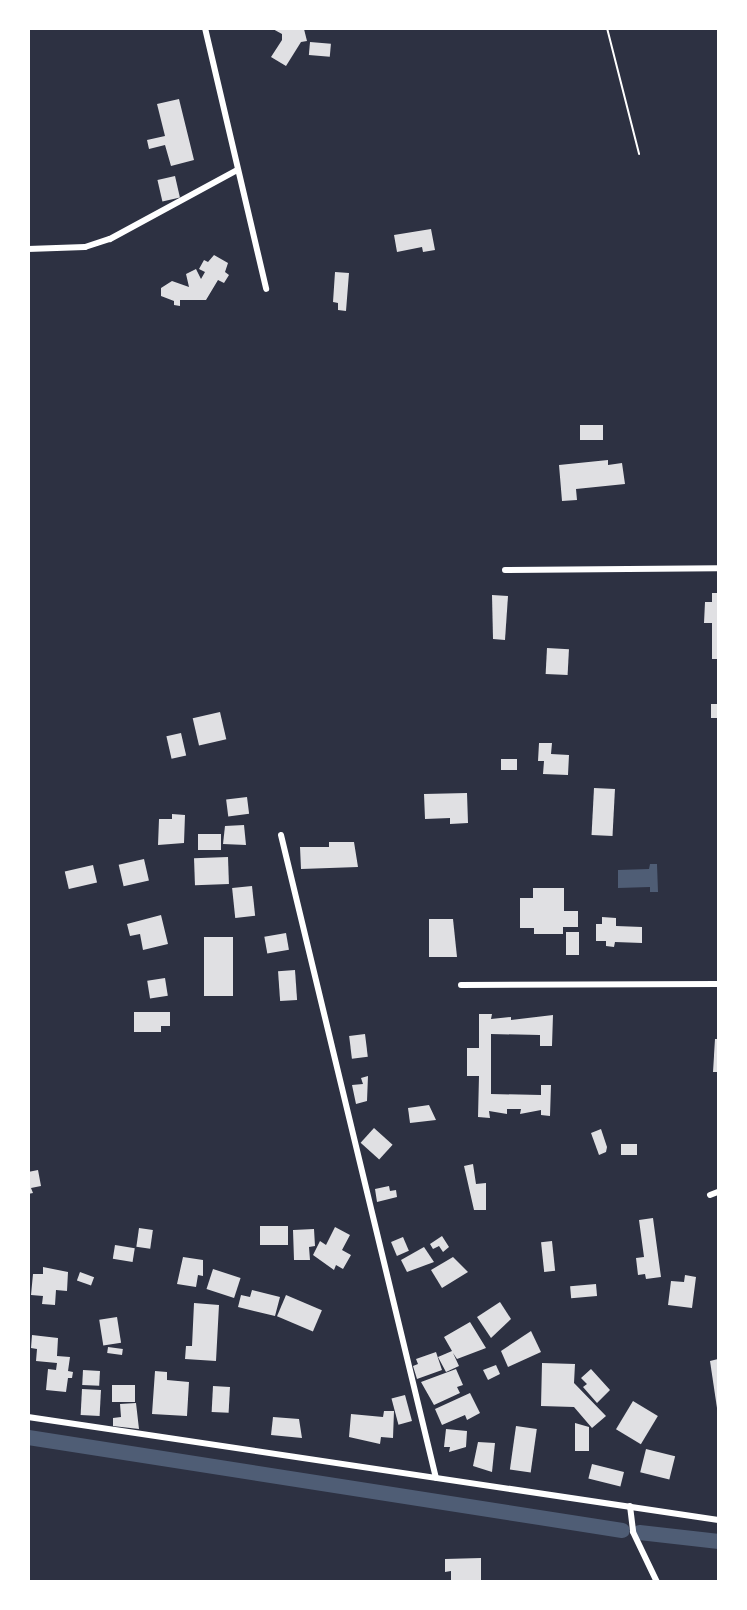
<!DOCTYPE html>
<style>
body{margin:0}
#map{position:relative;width:747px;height:1610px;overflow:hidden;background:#2d3142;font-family:Poppins,sans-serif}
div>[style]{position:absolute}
.water>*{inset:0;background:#4f5d75}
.canal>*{height:15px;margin:-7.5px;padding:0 7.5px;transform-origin:7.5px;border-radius:7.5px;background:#4f5d75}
.building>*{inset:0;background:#e0e0e3;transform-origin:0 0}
.path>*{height:2px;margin:-1px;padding:0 1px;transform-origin:1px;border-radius:1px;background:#fff}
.minor>*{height:6px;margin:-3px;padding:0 3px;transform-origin:3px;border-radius:3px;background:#fff}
span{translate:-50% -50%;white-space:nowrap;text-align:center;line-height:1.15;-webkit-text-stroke:4.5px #fff;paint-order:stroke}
.frame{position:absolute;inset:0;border:30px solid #fff;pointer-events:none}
</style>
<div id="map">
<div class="water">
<i style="clip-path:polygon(650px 864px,657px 864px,658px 892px,650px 892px,650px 887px,618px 888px,618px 870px,649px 869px)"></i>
</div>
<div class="canal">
<i style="left:28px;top:1437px;width:601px;rotate:8.9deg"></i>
<i style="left:639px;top:1532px;width:80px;rotate:6.5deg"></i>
</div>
<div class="building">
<i style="clip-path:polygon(271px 28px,304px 29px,307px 41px,301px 42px,286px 66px,271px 57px,282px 40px,282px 34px)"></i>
<i style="left:310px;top:42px;width:21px;height:13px;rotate:5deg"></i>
<i style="clip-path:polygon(179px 99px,194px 160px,171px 166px,165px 145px,149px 149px,147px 140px,165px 136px,157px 104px)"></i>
<i style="left:175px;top:176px;width:22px;height:18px;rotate:77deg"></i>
<i style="clip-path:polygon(431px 229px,435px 250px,423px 252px,422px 247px,397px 252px,394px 235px)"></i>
<i style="clip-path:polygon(214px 255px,228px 263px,225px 272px,229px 275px,224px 283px,218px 280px,206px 300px,180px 300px,180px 306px,174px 305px,174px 301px,161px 296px,161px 288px,172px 281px,189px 287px,186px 274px,196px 269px,201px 279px,205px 272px,199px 269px,204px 260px,208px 262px)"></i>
<i style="clip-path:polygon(335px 272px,349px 273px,346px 311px,338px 310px,338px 303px,333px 302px)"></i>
<i style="left:603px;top:425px;width:15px;height:23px;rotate:90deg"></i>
<i style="clip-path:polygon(608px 460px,608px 465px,622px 463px,625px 484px,576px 489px,577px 500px,562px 501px,559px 465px)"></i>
<i style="clip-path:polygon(712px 593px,718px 593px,718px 659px,712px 659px,712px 623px,704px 623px,705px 602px,712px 602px)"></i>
<i style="clip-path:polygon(492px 595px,508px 596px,505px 640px,493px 639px)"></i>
<i style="left:547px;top:648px;width:22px;height:26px;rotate:3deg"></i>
<i style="left:711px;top:704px;width:7px;height:14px"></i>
<i style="left:220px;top:712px;width:28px;height:28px;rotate:77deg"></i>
<i style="left:181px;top:733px;width:23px;height:15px;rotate:77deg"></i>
<i style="clip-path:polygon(539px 743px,552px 743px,551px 754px,569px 755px,568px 775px,543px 774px,544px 761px,538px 761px)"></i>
<i style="left:501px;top:759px;width:16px;height:11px"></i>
<i style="left:594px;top:788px;width:21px;height:47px;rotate:3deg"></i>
<i style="clip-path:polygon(467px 793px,468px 823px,450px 824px,450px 818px,425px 819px,424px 794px)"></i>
<i style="left:247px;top:797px;width:17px;height:21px;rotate:83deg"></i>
<i style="clip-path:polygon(172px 814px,185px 815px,184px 843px,158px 845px,159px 819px,172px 819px)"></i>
<i style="clip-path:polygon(244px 825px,246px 845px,223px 844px,225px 826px)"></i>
<i style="left:198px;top:834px;width:23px;height:16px"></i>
<i style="clip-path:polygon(329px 842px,354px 842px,358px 867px,301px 869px,300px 847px,329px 847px)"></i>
<i style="left:228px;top:857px;width:27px;height:34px;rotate:88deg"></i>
<i style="left:144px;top:859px;width:22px;height:26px;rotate:77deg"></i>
<i style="left:93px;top:865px;width:18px;height:29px;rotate:77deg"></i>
<i style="left:252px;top:886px;width:30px;height:20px;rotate:84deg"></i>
<i style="clip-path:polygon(533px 888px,564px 888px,564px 911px,578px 911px,578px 927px,563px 927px,563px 934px,534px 934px,534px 928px,520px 928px,520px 898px,533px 898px)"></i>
<i style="clip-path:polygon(161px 915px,168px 944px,143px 950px,140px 934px,130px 936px,127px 924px)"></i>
<i style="clip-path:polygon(602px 917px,616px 918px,616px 926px,642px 927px,642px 943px,615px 942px,614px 947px,606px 946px,606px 941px,596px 941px,596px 924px,602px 924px)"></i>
<i style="clip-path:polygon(429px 919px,453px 919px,457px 957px,429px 957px)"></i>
<i style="left:566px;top:932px;width:13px;height:23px"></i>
<i style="left:286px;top:933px;width:17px;height:22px;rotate:80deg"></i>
<i style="left:204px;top:937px;width:29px;height:59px"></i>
<i style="left:295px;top:970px;width:30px;height:17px;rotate:86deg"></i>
<i style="left:165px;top:978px;width:18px;height:18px;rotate:81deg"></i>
<i style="clip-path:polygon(134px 1012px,170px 1012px,170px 1026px,161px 1026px,161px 1032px,134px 1032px)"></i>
<i style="clip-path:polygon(479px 1014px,492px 1014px,491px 1019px,511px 1017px,511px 1020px,553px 1015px,552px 1046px,540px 1046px,540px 1035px,491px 1034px,491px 1094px,541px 1095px,541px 1085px,551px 1085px,550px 1116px,541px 1115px,541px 1110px,520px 1114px,521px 1109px,507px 1109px,507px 1114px,489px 1111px,490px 1118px,478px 1117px,479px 1076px,467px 1076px,467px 1048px,479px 1048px)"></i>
<i style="left:365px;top:1034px;width:23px;height:16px;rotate:83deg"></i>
<i style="clip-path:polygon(715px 1039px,718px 1039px,718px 1072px,713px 1072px)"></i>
<i style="clip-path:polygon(368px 1076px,367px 1101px,356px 1104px,352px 1085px,363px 1084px,361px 1078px)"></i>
<i style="clip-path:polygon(429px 1105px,436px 1120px,410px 1123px,408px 1108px)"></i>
<i style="left:374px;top:1128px;width:25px;height:20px;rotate:42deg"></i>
<i style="clip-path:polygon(601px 1129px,607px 1147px,606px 1152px,599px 1155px,591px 1133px)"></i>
<i style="left:621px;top:1144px;width:16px;height:11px"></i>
<i style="clip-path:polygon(473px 1164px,476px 1184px,486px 1183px,486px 1210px,474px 1210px,464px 1166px)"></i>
<i style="clip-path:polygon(38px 1170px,41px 1186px,31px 1188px,33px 1193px,28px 1194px,28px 1172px)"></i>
<i style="clip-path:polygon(389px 1186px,390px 1191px,396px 1190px,397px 1197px,377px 1202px,375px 1189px)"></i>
<i style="clip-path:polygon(653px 1218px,661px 1277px,646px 1279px,645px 1274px,638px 1275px,636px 1258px,644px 1257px,639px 1220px)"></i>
<i style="left:288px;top:1226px;width:19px;height:28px;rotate:90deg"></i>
<i style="clip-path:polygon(335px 1227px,350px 1235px,342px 1250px,351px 1255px,343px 1269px,336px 1265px,334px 1270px,313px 1255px,320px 1241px,326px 1245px)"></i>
<i style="left:139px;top:1228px;width:14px;height:19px;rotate:8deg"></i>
<i style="clip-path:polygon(314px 1229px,315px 1246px,309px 1247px,310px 1260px,294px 1260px,293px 1230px)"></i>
<i style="clip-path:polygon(442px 1236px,449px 1247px,443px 1252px,439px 1246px,433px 1249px,430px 1244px)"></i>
<i style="left:403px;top:1237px;width:15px;height:13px;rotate:67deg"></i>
<i style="left:552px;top:1241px;width:30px;height:11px;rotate:84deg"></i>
<i style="left:115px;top:1245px;width:20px;height:14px;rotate:9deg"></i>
<i style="clip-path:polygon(424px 1247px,434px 1262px,407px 1272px,401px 1260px)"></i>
<i style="clip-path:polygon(183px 1257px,203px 1260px,203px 1276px,198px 1275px,196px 1287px,177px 1284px)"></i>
<i style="clip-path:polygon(453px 1257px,468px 1272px,442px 1288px,431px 1270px)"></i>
<i style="clip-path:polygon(43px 1267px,68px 1272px,67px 1291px,56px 1290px,55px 1305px,42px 1304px,43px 1296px,31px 1295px,33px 1274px,43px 1274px)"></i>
<i style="left:213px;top:1269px;width:29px;height:21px;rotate:18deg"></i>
<i style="left:80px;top:1272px;width:15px;height:9px;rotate:20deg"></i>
<i style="clip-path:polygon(685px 1275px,696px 1277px,692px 1308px,668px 1305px,671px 1281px,684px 1282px)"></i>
<i style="left:596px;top:1284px;width:12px;height:26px;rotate:85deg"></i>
<i style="clip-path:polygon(252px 1290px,280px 1297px,275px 1316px,238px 1307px,241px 1295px,250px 1297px)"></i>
<i style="left:286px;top:1295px;width:39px;height:23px;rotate:23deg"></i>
<i style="clip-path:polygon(500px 1302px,511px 1319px,491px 1338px,477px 1317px)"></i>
<i style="clip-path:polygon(194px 1303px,219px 1305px,216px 1361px,185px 1359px,186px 1346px,192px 1346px)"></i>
<i style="left:117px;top:1317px;width:26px;height:18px;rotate:81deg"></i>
<i style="clip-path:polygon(470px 1322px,486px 1348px,457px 1359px,453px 1353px,459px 1366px,446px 1372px,438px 1357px,452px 1351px,444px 1337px)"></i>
<i style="clip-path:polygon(531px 1331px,541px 1352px,508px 1367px,501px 1351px)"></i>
<i style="clip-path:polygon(32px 1335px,58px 1338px,57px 1356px,70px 1357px,68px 1371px,73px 1372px,72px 1378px,68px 1378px,66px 1392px,46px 1390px,48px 1369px,56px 1370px,57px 1363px,36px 1361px,37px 1349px,31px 1348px)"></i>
<i style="left:108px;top:1347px;width:15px;height:6px;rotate:8deg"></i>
<i style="clip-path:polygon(436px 1352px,442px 1370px,417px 1379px,413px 1366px,418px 1364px,416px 1359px)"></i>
<i style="clip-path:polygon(718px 1359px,718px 1408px,717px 1408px,710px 1361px)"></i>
<i style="clip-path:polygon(542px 1363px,575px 1364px,574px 1383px,606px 1416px,592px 1428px,574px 1407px,541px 1406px)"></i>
<i style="clip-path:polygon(496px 1365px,500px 1374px,488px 1380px,483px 1370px)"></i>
<i style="clip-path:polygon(456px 1369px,463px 1385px,457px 1387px,460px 1393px,434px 1405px,421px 1382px)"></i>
<i style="clip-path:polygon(591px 1369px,610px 1390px,597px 1403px,583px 1387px,587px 1384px,581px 1378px)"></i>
<i style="left:83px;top:1370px;width:17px;height:15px;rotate:3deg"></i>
<i style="clip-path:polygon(155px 1371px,167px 1372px,167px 1380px,189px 1382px,187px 1416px,152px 1414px)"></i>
<i style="left:135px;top:1385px;width:17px;height:23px;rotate:90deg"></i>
<i style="left:213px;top:1386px;width:17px;height:26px;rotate:3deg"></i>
<i style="left:82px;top:1389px;width:19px;height:26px;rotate:3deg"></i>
<i style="clip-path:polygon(470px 1393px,480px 1413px,467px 1420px,465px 1415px,442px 1425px,435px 1409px)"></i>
<i style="left:405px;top:1395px;width:27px;height:14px;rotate:75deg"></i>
<i style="left:633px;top:1401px;width:29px;height:33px;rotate:31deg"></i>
<i style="clip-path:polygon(136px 1403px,139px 1429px,113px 1426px,113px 1418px,121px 1417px,120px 1404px)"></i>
<i style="clip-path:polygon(384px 1411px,394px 1411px,393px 1438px,381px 1437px,380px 1444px,349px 1437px,351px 1414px,383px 1417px)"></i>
<i style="clip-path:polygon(273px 1417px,299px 1419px,302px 1438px,271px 1435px)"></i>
<i style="clip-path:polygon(575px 1423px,589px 1427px,589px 1451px,575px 1451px)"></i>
<i style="left:516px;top:1426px;width:21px;height:44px;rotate:8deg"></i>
<i style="clip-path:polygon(446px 1429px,467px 1431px,466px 1447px,449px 1452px,450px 1447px,444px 1447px)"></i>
<i style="clip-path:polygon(478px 1442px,495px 1443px,492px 1472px,473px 1466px)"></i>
<i style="left:646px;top:1449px;width:30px;height:24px;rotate:14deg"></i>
<i style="left:592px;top:1464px;width:33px;height:15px;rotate:14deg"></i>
<i style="clip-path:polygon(481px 1558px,481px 1582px,451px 1582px,451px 1571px,445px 1572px,445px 1559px)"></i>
</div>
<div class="path">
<i style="left:607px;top:28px;width:130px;rotate:75.7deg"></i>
</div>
<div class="minor">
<i style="left:205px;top:28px;width:268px;rotate:76.8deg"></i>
<i style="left:28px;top:249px;width:57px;rotate:-2deg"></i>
<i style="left:85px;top:247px;width:26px;rotate:-18deg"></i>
<i style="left:110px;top:239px;width:145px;rotate:-28.5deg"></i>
<i style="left:505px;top:570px;width:213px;rotate:-0.5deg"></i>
<i style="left:281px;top:835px;width:661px;rotate:76.45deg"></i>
<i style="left:461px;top:985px;width:257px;rotate:-0.2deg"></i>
<i style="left:710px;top:1195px;width:9px;rotate:-21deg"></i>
<i style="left:28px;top:1417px;width:698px;rotate:8.49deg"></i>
<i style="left:630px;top:1506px;width:26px;rotate:83deg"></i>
<i style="left:633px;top:1532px;width:55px;rotate:64.4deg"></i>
</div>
<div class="frame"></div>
</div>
